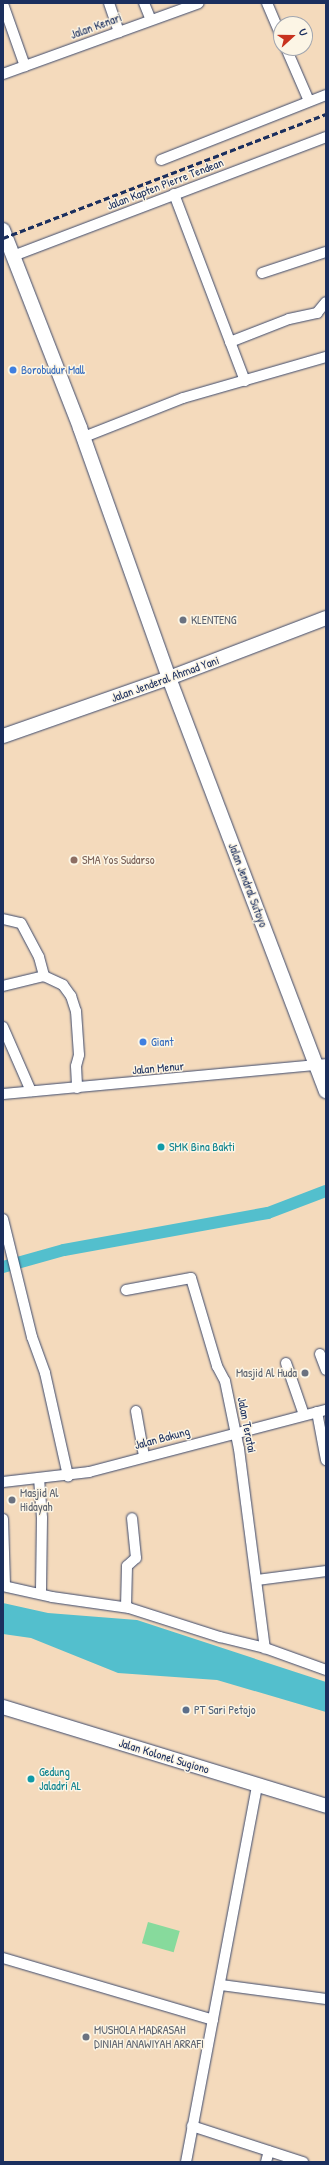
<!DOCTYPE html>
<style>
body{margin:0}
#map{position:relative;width:329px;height:2165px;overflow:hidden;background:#f4dabc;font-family:"Patrick Hand",sans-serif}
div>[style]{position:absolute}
.green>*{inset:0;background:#87da9c;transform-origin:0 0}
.water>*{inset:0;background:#53bfcd}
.canal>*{height:12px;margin:-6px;padding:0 6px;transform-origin:6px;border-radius:6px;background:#53bfcd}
.roads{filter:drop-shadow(0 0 1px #3c496c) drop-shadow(0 0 1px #3c496c)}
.street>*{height:10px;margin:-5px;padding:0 5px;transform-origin:5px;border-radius:5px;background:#fff}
.secondary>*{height:14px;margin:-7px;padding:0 7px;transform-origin:7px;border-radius:7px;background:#fff}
.rail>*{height:3px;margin-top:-1.5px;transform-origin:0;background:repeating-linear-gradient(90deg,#1b2f5e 0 6px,transparent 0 9px)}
.dots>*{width:11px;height:11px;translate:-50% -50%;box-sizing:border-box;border:2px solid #fcf5e5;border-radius:50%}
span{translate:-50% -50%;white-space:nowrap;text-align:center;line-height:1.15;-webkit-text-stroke:3px #fcf5e5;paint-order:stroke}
.street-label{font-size:12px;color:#1b2f5e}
.shop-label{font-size:12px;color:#366cbe}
.left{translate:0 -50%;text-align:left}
.worship-label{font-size:12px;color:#5b616d}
.right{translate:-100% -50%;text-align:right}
.education-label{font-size:12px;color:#785e54}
.culture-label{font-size:12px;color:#0d838f}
.service-label{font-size:12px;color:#4e5e75}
.frame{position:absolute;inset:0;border:4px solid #1b2f5e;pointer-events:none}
.north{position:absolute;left:273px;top:16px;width:40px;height:40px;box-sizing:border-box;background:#fcf5e5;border:1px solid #a2a6af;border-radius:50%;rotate:69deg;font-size:11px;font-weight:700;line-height:16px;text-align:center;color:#1b2f5e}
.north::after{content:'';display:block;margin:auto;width:14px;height:18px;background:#c8321e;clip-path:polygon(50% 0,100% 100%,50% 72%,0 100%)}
</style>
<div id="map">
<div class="green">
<i style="left:148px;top:1922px;width:33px;height:22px;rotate:16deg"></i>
</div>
<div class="water">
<i style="clip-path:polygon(3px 1603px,48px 1613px,137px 1620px,326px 1682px,326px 1712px,217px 1680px,118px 1673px,31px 1638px,3px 1634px)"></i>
</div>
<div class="canal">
<i style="left:3px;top:1267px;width:63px;rotate:-15.6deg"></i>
<i style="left:64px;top:1250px;width:207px;rotate:-10.3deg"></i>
<i style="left:268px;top:1213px;width:62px;rotate:-20.8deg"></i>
</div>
<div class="roads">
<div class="street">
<i style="left:109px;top:3px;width:31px;rotate:71deg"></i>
<i style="left:144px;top:3px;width:18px;rotate:68deg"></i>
<i style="left:267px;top:3px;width:36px;rotate:67deg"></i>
<i style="left:3px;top:4px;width:66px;rotate:70.5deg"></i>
<i style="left:286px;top:48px;width:58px;rotate:66.5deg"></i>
<i style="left:3px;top:74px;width:208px;rotate:-19.9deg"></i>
<i style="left:161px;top:160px;width:177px;rotate:-21.5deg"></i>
<i style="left:174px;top:194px;width:200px;rotate:69.2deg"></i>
<i style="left:13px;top:256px;width:335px;rotate:-20.8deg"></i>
<i style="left:262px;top:273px;width:67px;rotate:-18.2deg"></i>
<i style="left:230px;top:342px;width:63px;rotate:-21.3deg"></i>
<i style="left:289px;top:319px;width:29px;rotate:-12deg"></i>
<i style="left:317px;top:313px;width:14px;rotate:-51deg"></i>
<i style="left:84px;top:437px;width:106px;rotate:-21.5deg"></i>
<i style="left:183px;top:398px;width:149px;rotate:-16deg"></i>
<i style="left:3px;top:919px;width:18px;rotate:13deg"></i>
<i style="left:21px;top:923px;width:38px;rotate:62deg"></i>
<i style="left:39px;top:957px;width:20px;rotate:75deg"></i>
<i style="left:44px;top:976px;width:42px;rotate:166.3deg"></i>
<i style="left:44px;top:976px;width:21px;rotate:25deg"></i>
<i style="left:63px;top:985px;width:14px;rotate:54deg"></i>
<i style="left:71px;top:996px;width:16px;rotate:72deg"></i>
<i style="left:76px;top:1011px;width:44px;rotate:86.1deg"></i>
<i style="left:79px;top:1055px;width:11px;rotate:105deg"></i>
<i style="left:76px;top:1066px;width:22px;rotate:87deg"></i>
<i style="left:3px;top:1027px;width:70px;rotate:66.4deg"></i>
<i style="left:3px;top:1094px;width:324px;rotate:-5.3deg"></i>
<i style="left:3px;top:1219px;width:122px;rotate:76.2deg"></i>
<i style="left:32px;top:1337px;width:38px;rotate:70deg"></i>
<i style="left:45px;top:1373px;width:106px;rotate:77.4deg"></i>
<i style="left:126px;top:1290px;width:66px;rotate:-10.5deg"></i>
<i style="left:191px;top:1278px;width:92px;rotate:73.5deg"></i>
<i style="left:217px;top:1366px;width:17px;rotate:62deg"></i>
<i style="left:225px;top:1381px;width:69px;rotate:78.4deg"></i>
<i style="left:239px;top:1449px;width:201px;rotate:82.6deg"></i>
<i style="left:320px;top:1354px;width:17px;rotate:69deg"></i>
<i style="left:286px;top:1363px;width:55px;rotate:70.9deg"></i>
<i style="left:136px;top:1411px;width:46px;rotate:79.9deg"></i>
<i style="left:317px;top:1412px;width:49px;rotate:79.4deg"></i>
<i style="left:39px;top:1478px;width:40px;rotate:85.7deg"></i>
<i style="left:42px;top:1518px;width:76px;rotate:90.8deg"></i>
<i style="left:3px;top:1482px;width:87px;rotate:-6.6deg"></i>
<i style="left:89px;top:1472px;width:245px;rotate:-14.7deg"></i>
<i style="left:3px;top:1519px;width:67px;rotate:88.3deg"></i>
<i style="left:257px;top:1580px;width:70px;rotate:-7.4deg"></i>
<i style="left:3px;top:1586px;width:50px;rotate:12.7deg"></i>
<i style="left:52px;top:1597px;width:78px;rotate:8.1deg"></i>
<i style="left:129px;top:1608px;width:96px;rotate:17.7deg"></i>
<i style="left:220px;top:1637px;width:46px;rotate:13.7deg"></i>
<i style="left:265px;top:1648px;width:65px;rotate:19.8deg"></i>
<i style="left:126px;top:1607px;width:41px;rotate:-88.6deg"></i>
<i style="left:127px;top:1566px;width:12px;rotate:-42deg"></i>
<i style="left:136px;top:1558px;width:40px;rotate:-95.7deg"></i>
<i style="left:3px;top:1958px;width:219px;rotate:16.4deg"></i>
<i style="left:221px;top:1985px;width:106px;rotate:7.6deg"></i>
<i style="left:192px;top:2126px;width:117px;rotate:18deg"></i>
<i style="left:186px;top:2162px;width:383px;rotate:-79.3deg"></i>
<i style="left:266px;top:2162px;width:11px;rotate:-75deg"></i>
</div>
<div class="secondary">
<i style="left:3px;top:230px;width:212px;rotate:68.7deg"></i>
<i style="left:80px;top:428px;width:265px;rotate:70.4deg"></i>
<i style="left:169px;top:678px;width:442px;rotate:69.2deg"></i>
<i style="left:3px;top:736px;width:176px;rotate:-19.3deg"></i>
<i style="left:169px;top:678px;width:168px;rotate:-20.9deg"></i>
<i style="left:3px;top:1707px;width:338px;rotate:17deg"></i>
</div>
</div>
<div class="rail">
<i style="left:3px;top:238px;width:346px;rotate:-21deg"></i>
</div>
<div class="dots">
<i style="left:13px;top:370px;background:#3f7fe0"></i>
<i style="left:183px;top:620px;background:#6b7280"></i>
<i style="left:74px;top:860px;background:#8d6e63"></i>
<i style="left:143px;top:1042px;background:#3f7fe0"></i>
<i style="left:161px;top:1147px;background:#0f9aa8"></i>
<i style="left:305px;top:1373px;background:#6b7280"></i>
<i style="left:12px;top:1500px;background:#6b7280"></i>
<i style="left:186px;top:1710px;background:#5c6f8a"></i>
<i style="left:31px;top:1779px;background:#0f9aa8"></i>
<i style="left:86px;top:2037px;background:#6b7280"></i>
</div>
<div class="street-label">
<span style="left:96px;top:26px;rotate:-20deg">Jalan Kenari</span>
<span style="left:165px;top:184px;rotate:-21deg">Jalan Kapten Pierre Tendean</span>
<span style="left:165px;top:679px;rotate:-20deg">Jalan Jenderal Ahmad Yani</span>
<span style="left:248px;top:885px;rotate:69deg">Jalan Jendral Sutoyo</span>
<span style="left:158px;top:1068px;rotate:-5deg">Jalan Menur</span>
<span style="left:247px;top:1425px;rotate:79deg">Jalan Teratai</span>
<span style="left:162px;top:1438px;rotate:-15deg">Jalan Bakung</span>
<span style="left:164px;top:1756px;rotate:17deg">Jalan Kolonel Sugiono</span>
</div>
<div class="shop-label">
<span class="left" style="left:21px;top:370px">Borobudur Mall</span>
<span class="left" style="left:151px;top:1042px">Giant</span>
</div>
<div class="worship-label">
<span class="left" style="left:191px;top:620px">KLENTENG</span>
<span class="right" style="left:297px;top:1373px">Masjid Al Huda</span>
<span class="left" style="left:20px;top:1500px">Masjid Al<br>Hidayah</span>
<span class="left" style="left:94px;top:2037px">MUSHOLA MADRASAH<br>DINIAH ANAWIYAH ARRAFI</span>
</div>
<div class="education-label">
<span class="left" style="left:82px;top:860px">SMA Yos Sudarso</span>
</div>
<div class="culture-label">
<span class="left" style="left:169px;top:1147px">SMK Bina Bakti</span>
<span class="left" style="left:39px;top:1779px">Gedung<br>Jaladri AL</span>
</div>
<div class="service-label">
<span class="left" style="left:194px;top:1710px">PT Sari Petojo</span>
</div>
<div class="frame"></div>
<div class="north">U</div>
</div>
